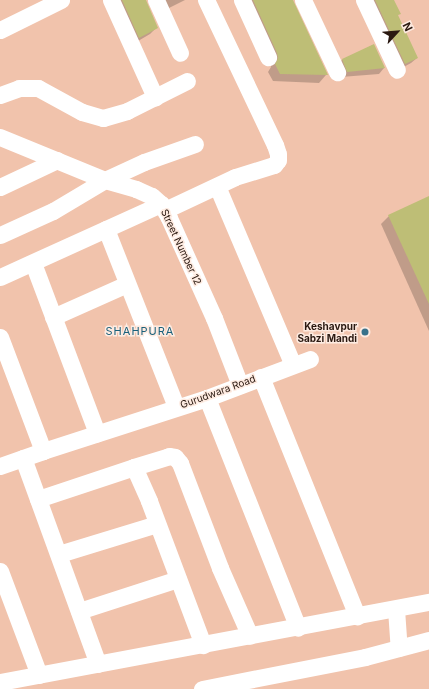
<!DOCTYPE html>
<style>
body{margin:0}
#map{position:relative;width:429px;height:689px;overflow:hidden;background:#f1c3ac;font-family:Inter,sans-serif}
div>[style]{position:absolute}
.shadow>*{inset:0;background:#0003}
.building>*{inset:0;background:#bebe76}
.minor>*{height:17px;margin:-8.5px;padding:0 8.5px;transform-origin:8.5px;border-radius:8.5px;background:#fff}
.dots>*{width:11px;height:11px;translate:-50% -50%;box-sizing:border-box;border:2px solid #feebe1;border-radius:50%}
span{translate:-50% -50%;white-space:nowrap;text-align:center;line-height:1.15;-webkit-text-stroke:3px #feebe1;paint-order:stroke}
.street-label{font-size:10px;color:#2a1911}
.poi-label{font-size:10px;color:#2a1911;font-weight:700}
.right{translate:-100% -50%;text-align:right}
.neighbourhood-label{font-size:11px;color:#19607b;letter-spacing:1px}
.north{position:absolute;left:377px;top:12px;width:40px;height:40px;-webkit-text-stroke:3px #feebe1;paint-order:stroke;rotate:64deg;font-size:11px;font-weight:700;line-height:16px;text-align:center;color:#2a1911}
.north::after{content:'';display:block;margin:auto;width:14px;height:18px;background:#2a1911;clip-path:polygon(50% 0,100% 100%,50% 72%,0 100%)}
</style>
<div id="map">
<div class="shadow">
<i style="clip-path:polygon(117px 0,146px 0,146px 4px,156px 28px,150px 34px,133px 44px)"></i>
<i style="clip-path:polygon(156px 0,185px 0,163px 11px)"></i>
<i style="clip-path:polygon(241px 0,293px 0,293px 4px,326px 75px,319px 83px,273px 81px,268px 72px,271px 67px,270px 61px)"></i>
<i style="clip-path:polygon(367px 0,392px 0,397px 16px,417px 58px,411px 63px,400px 69px)"></i>
<i style="clip-path:polygon(373px 45px,384px 68px,379px 74px,341px 77px,337px 65px,342px 60px)"></i>
<i style="clip-path:polygon(429px 197px,429px 331px,381px 224px,389px 216px)"></i>
</div>
<div class="building">
<i style="clip-path:polygon(122px 0,146px 0,158px 28px,139px 38px)"></i>
<i style="clip-path:polygon(253px 0,293px 0,328px 75px,280px 74px,275px 64px,278px 58px,277px 53px)"></i>
<i style="clip-path:polygon(375px 0,394px 0,401px 14px,398px 15px,418px 58px,405px 64px)"></i>
<i style="clip-path:polygon(374px 44px,385px 68px,347px 72px,342px 59px)"></i>
<i style="clip-path:polygon(429px 196px,429px 304px,388px 215px)"></i>
</div>
<div class="minor">
<i style="left:111px;top:0;width:107px;rotate:65.6deg"></i>
<i style="left:156px;top:0;width:58px;rotate:65.6deg"></i>
<i style="left:242px;top:0;width:63px;rotate:65.5deg"></i>
<i style="left:303px;top:0;width:80px;rotate:64.7deg"></i>
<i style="left:364px;top:0;width:77px;rotate:64.8deg"></i>
<i style="left:0;top:30px;width:68px;rotate:-26.2deg"></i>
<i style="left:0;top:95px;width:20px;rotate:-20deg"></i>
<i style="left:19px;top:88px;width:19px"></i>
<i style="left:38px;top:88px;width:50px;rotate:28.6deg"></i>
<i style="left:82px;top:112px;width:22px;rotate:16deg"></i>
<i style="left:103px;top:118px;width:25px;rotate:-16deg"></i>
<i style="left:127px;top:111px;width:67px;rotate:-26.6deg"></i>
<i style="left:0;top:137px;width:113px;rotate:22.3deg"></i>
<i style="left:105px;top:180px;width:32px;rotate:16deg"></i>
<i style="left:136px;top:189px;width:17px;rotate:24deg"></i>
<i style="left:152px;top:196px;width:12px;rotate:42deg"></i>
<i style="left:161px;top:204px;width:16px;rotate:60deg"></i>
<i style="left:169px;top:218px;width:110px;rotate:65.8deg"></i>
<i style="left:214px;top:318px;width:72px;rotate:68.8deg"></i>
<i style="left:217px;top:186px;width:194px;rotate:67deg"></i>
<i style="left:0;top:187px;width:63px;rotate:-25.3deg"></i>
<i style="left:165px;top:210px;width:77px;rotate:-25.2deg"></i>
<i style="left:235px;top:177px;width:41px;rotate:-17.1deg"></i>
<i style="left:274px;top:165px;width:6px;rotate:-51deg"></i>
<i style="left:278px;top:160px;width:6px;rotate:-90deg"></i>
<i style="left:278px;top:154px;width:9px;rotate:-108deg"></i>
<i style="left:275px;top:145px;width:161px;rotate:-115.4deg"></i>
<i style="left:106px;top:229px;width:191px;rotate:68.5deg"></i>
<i style="left:0;top:235px;width:58px;rotate:-24.4deg"></i>
<i style="left:53px;top:211px;width:61px;rotate:-30.8deg"></i>
<i style="left:105px;top:180px;width:43px;rotate:-24.8deg"></i>
<i style="left:144px;top:162px;width:54px;rotate:-19.4deg"></i>
<i style="left:33px;top:263px;width:182px;rotate:69.4deg"></i>
<i style="left:0;top:277px;width:177px;rotate:-24.4deg"></i>
<i style="left:53px;top:317px;width:81px;rotate:-24deg"></i>
<i style="left:0;top:337px;width:122px;rotate:69.3deg"></i>
<i style="left:261px;top:377px;width:258px;rotate:68.1deg"></i>
<i style="left:207px;top:398px;width:247px;rotate:68.4deg"></i>
<i style="left:23px;top:458px;width:219px;rotate:70deg"></i>
<i style="left:0;top:466px;width:46px;rotate:-19.2deg"></i>
<i style="left:43px;top:451px;width:172px;rotate:-17.9deg"></i>
<i style="left:207px;top:398px;width:110px;rotate:-20.7deg"></i>
<i style="left:134px;top:467px;width:37px;rotate:-17deg"></i>
<i style="left:169px;top:456px;width:6px;rotate:9deg"></i>
<i style="left:175px;top:457px;width:8px;rotate:50deg"></i>
<i style="left:180px;top:463px;width:112px;rotate:69.1deg"></i>
<i style="left:220px;top:568px;width:74px;rotate:66.2deg"></i>
<i style="left:38px;top:499px;width:101px;rotate:-18.4deg"></i>
<i style="left:134px;top:467px;width:37px;rotate:66deg"></i>
<i style="left:149px;top:501px;width:154px;rotate:69.4deg"></i>
<i style="left:59px;top:554px;width:102px;rotate:-17deg"></i>
<i style="left:0;top:571px;width:111px;rotate:69.4deg"></i>
<i style="left:396px;top:609px;width:39px;rotate:86deg"></i>
<i style="left:79px;top:611px;width:104px;rotate:-17.9deg"></i>
<i style="left:0;top:682px;width:436px;rotate:-10.6deg"></i>
<i style="left:202px;top:689px;width:166px;rotate:-11.1deg"></i>
<i style="left:365px;top:657px;width:66px;rotate:-14.9deg"></i>
</div>
<div class="dots">
<i style="left:365px;top:332px;background:#39728b"></i>
</div>
<div class="street-label">
<span style="left:181px;top:247px;rotate:65deg">Street Number 12</span>
<span style="left:218px;top:392px;rotate:-20deg">Gurudwara Road</span>
</div>
<div class="poi-label">
<span class="right" style="left:357px;top:332px">Keshavpur<br>Sabzi Mandi</span>
</div>
<div class="neighbourhood-label">
<span style="left:140px;top:331px">SHAHPURA</span>
</div>
<div class="north">N</div>
</div>
